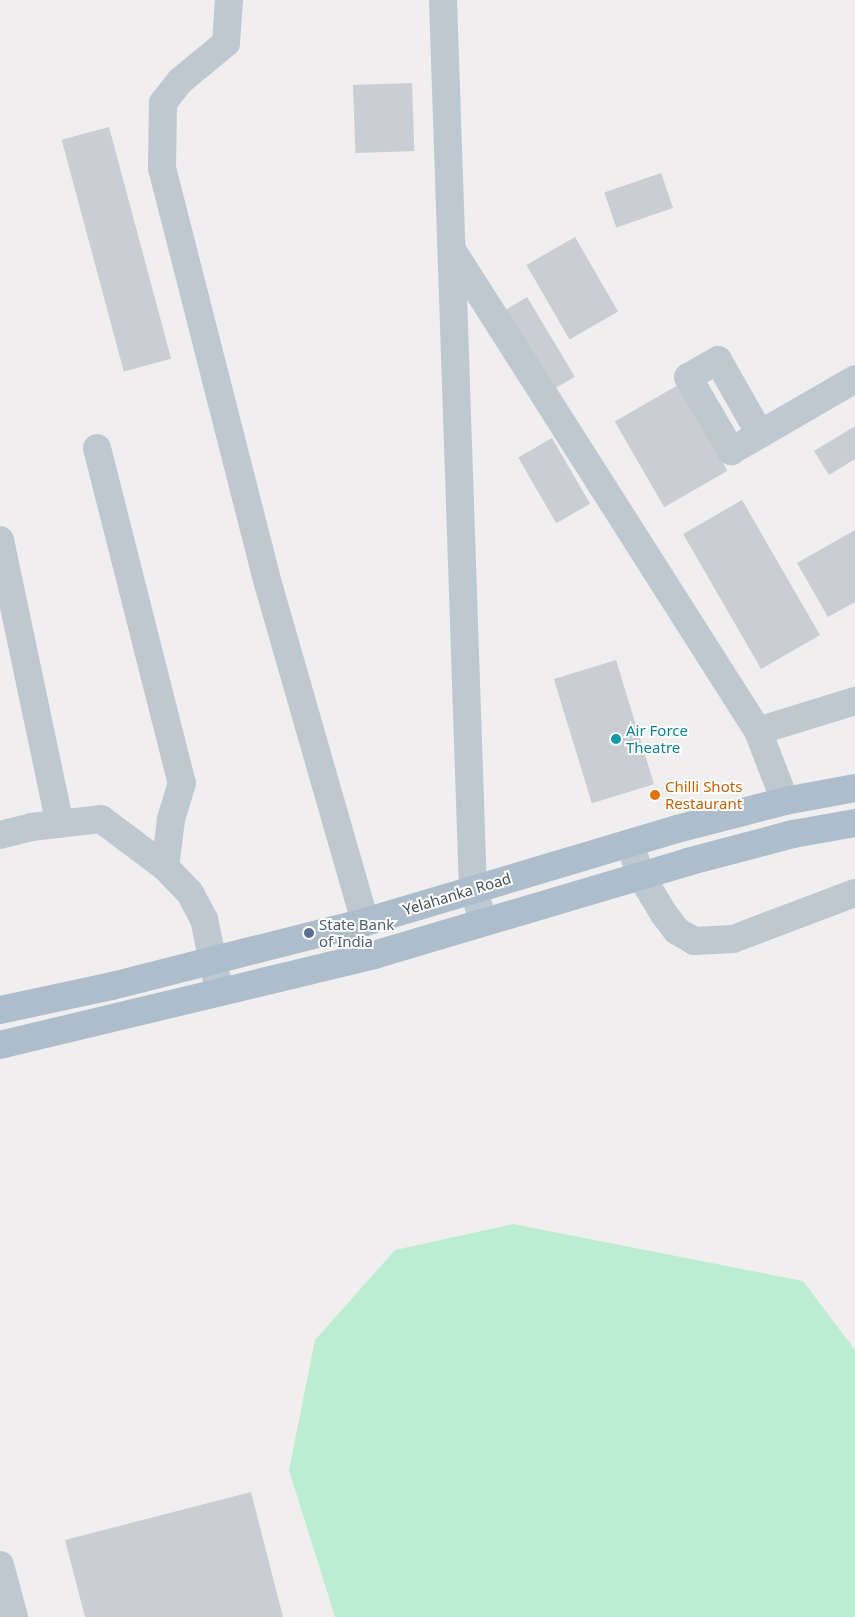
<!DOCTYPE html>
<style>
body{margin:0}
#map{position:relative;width:855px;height:1617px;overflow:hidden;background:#f0eeee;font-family:"Noto Sans",sans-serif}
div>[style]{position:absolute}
.green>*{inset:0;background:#bcedd0}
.building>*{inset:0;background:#cacdd2;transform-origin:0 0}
.minor>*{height:28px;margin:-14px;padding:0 14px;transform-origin:14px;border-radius:14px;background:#bec8d0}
.major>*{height:28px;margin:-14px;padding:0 14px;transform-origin:14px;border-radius:14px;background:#aebdcc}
.dots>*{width:14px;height:14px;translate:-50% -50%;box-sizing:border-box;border:2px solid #fff;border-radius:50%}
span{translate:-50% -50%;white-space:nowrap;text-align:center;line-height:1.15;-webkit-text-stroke:4px #fff;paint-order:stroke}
.culture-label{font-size:15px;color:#0d838f}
.left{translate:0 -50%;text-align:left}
.food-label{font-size:15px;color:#c56008}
.street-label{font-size:15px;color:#46515a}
.service-label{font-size:15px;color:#4e5e75}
</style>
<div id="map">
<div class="green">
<i style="clip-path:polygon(513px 1224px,803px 1281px,855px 1350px,855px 1617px,335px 1617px,289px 1470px,315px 1340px,395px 1250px)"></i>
</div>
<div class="building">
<i style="left:412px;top:83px;width:68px;height:59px;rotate:88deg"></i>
<i style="left:109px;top:127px;width:240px;height:49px;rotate:75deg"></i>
<i style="left:661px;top:173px;width:37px;height:60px;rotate:71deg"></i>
<i style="left:575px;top:237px;width:86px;height:56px;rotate:60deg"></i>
<i style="left:527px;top:297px;width:93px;height:27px;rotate:59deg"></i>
<i style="left:678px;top:385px;width:99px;height:73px;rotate:60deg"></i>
<i style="clip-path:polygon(855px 426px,855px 459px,829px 475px,814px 451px)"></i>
<i style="left:552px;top:438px;width:76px;height:39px;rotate:60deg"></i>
<i style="left:742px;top:500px;width:156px;height:68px;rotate:60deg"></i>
<i style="clip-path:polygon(855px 530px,855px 602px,828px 617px,797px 563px)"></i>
<i style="left:616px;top:660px;width:130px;height:65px;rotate:73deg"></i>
<i style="clip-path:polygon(251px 1492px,283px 1617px,85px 1617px,65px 1540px)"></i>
</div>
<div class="minor">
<i style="left:229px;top:0;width:43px;rotate:94deg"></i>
<i style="left:226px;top:43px;width:60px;rotate:140.4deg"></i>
<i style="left:180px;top:81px;width:28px;rotate:128deg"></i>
<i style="left:163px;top:103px;width:65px;rotate:90.9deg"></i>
<i style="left:162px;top:168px;width:418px;rotate:75.7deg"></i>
<i style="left:265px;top:573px;width:363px;rotate:74deg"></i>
<i style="left:443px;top:0;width:889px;rotate:88.07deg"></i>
<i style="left:473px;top:888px;width:34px;rotate:73deg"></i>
<i style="left:452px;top:250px;width:570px;rotate:57.54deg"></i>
<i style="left:758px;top:731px;width:75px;rotate:68.9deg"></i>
<i style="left:760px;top:434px;width:85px;rotate:-119.6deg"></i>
<i style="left:718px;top:360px;width:34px;rotate:150deg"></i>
<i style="left:688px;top:377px;width:86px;rotate:59.8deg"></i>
<i style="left:731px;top:451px;width:143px;rotate:-30.1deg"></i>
<i style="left:97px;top:448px;width:346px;rotate:75.8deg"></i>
<i style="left:182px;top:783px;width:39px;rotate:107deg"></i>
<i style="left:171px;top:820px;width:47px;rotate:97.3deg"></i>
<i style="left:0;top:540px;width:290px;rotate:78.1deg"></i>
<i style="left:758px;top:731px;width:102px;rotate:-17.2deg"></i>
<i style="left:0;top:835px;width:32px;rotate:-14deg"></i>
<i style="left:31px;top:827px;width:70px;rotate:-6.5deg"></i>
<i style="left:101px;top:819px;width:80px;rotate:36.9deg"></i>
<i style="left:165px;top:867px;width:36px;rotate:46deg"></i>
<i style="left:190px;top:893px;width:30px;rotate:62deg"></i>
<i style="left:204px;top:919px;width:73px;rotate:78.1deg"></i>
<i style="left:630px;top:843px;width:35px;rotate:72deg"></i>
<i style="left:641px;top:876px;width:44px;rotate:58.8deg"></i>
<i style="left:664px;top:914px;width:21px;rotate:53deg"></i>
<i style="left:677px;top:931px;width:20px;rotate:30deg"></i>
<i style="left:694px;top:941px;width:39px;rotate:-3deg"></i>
<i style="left:733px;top:939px;width:130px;rotate:-20.7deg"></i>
<i style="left:0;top:1565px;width:54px;rotate:74.9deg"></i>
</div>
<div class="major">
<i style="left:0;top:1010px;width:115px;rotate:-12.1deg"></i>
<i style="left:112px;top:986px;width:261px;rotate:-14.2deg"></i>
<i style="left:365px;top:922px;width:326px;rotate:-16.6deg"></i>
<i style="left:677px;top:829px;width:112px;rotate:-14.5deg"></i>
<i style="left:785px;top:801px;width:71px;rotate:-10.5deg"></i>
<i style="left:0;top:1045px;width:385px;rotate:-13.5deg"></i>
<i style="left:374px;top:955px;width:327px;rotate:-16.5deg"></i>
<i style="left:687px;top:862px;width:110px;rotate:-14.8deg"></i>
<i style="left:793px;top:834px;width:63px;rotate:-10.1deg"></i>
</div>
<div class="dots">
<i style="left:616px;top:739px;background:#0f9aa8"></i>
<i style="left:655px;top:795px;background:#e8710a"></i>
<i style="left:309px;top:933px;background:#5c6f8a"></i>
</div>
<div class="culture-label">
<span class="left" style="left:626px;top:739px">Air Force<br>Theatre</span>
</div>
<div class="food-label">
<span class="left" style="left:665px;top:795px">Chilli Shots<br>Restaurant</span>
</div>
<div class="street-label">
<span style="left:457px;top:894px;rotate:-17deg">Yelahanka Road</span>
</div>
<div class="service-label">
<span class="left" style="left:319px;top:933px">State Bank<br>of India</span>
</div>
</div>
